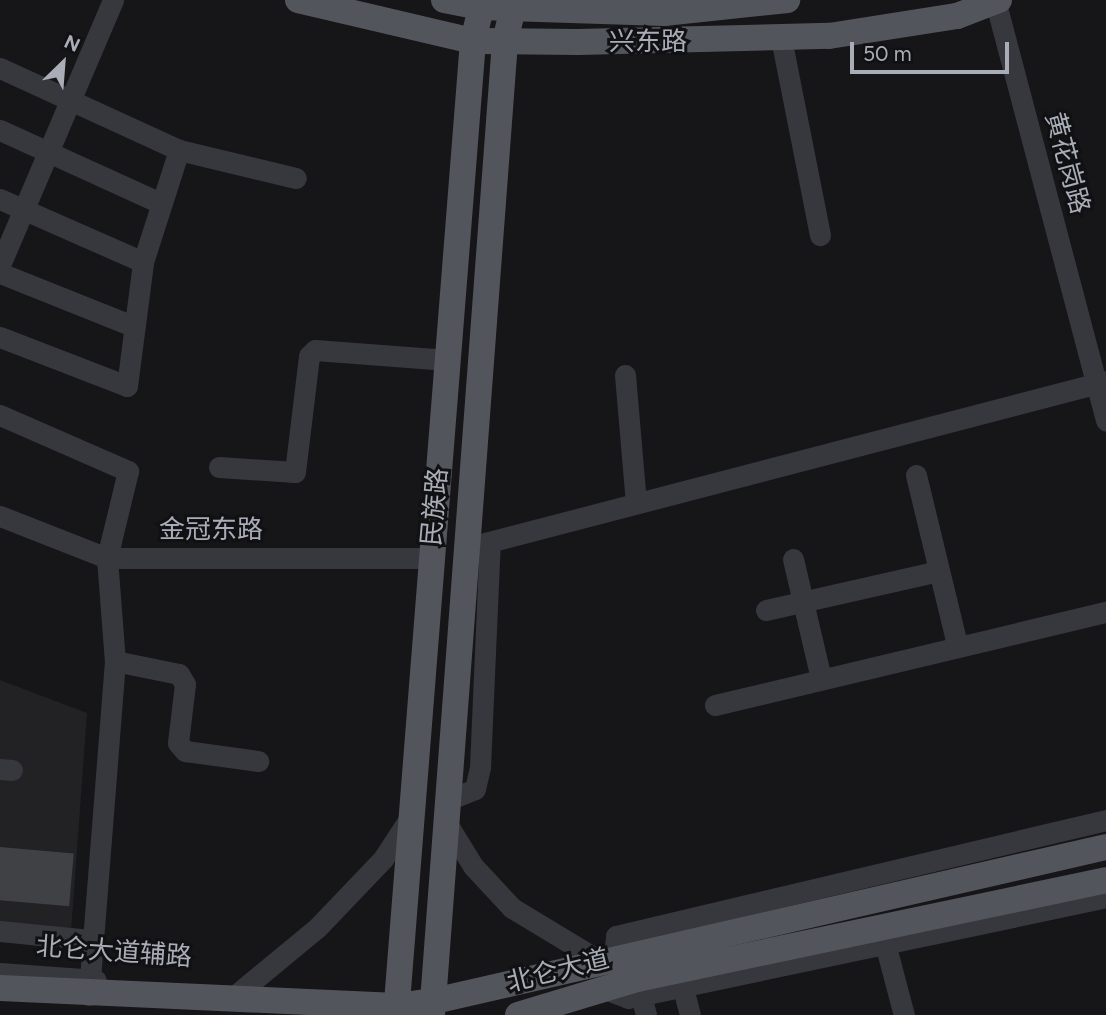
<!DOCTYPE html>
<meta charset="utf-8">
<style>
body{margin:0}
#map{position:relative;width:1106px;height:1015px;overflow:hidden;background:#161618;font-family:Figtree,"Noto Sans SC",sans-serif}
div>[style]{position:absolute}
.built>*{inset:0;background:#222225}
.building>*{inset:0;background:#404145;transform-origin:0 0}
.minor>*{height:21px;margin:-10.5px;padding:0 10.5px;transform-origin:10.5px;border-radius:10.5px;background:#37383d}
.major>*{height:26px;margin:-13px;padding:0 13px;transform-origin:13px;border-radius:13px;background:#53555c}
span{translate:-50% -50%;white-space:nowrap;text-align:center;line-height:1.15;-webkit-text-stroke:6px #111113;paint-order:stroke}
.street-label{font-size:26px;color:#a8adb8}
.north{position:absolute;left:28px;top:28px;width:70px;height:70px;-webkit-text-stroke:5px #111113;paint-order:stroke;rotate:25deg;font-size:19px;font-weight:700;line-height:28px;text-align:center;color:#a8adb8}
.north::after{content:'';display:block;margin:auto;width:24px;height:32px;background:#a8adb8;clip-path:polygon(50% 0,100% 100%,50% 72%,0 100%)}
.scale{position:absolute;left:850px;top:42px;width:159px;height:32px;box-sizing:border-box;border:4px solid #a8adb8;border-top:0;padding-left:9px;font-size:21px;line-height:24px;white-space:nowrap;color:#a8adb8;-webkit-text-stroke:5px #111113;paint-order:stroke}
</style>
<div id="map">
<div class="built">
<i style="clip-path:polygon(0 680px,87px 713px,70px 945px,0 939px)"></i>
</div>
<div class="building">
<i style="left:0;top:847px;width:74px;height:53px;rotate:5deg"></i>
</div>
<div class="minor">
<i style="left:995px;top:0;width:435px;rotate:75.2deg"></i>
<i style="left:781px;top:38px;width:201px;rotate:78.8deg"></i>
<i style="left:0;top:68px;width:197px;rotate:24.6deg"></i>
<i style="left:179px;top:150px;width:120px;rotate:13.5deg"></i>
<i style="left:0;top:130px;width:174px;rotate:24.5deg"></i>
<i style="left:0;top:199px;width:156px;rotate:23.8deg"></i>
<i style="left:0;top:265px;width:288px;rotate:-66.9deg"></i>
<i style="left:0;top:273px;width:145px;rotate:21.8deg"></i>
<i style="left:0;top:337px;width:136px;rotate:21.1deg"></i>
<i style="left:127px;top:386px;width:125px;rotate:-82.6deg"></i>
<i style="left:143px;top:262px;width:118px;rotate:-72.2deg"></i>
<i style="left:625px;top:375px;width:129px;rotate:85.1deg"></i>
<i style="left:0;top:415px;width:140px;rotate:23.6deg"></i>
<i style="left:128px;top:471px;width:89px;rotate:103.6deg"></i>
<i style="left:107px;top:558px;width:103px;rotate:85.6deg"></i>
<i style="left:115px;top:661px;width:335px;rotate:94.5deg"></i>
<i style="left:219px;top:467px;width:76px;rotate:3.8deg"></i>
<i style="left:295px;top:472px;width:117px;rotate:-83.1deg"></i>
<i style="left:309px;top:356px;width:8px;rotate:-45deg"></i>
<i style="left:315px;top:350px;width:133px;rotate:4.3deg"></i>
<i style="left:916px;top:475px;width:175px;rotate:76.4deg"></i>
<i style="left:0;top:516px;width:115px;rotate:21.4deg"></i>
<i style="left:107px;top:558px;width:323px"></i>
<i style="left:466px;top:548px;width:661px;rotate:-14.62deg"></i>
<i style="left:793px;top:559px;width:122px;rotate:76.8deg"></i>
<i style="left:766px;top:610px;width:177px;rotate:-12.7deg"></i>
<i style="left:115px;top:661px;width:65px;rotate:11.5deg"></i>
<i style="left:179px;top:674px;width:12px;rotate:59deg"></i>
<i style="left:185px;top:684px;width:59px;rotate:96.8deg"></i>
<i style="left:178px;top:743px;width:11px;rotate:49deg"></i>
<i style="left:185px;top:751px;width:74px;rotate:7.8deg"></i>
<i style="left:715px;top:705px;width:402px;rotate:-13.4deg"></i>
<i style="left:0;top:769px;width:12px;rotate:5deg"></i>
<i style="left:448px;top:800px;width:29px;rotate:-22deg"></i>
<i style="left:475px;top:789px;width:23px;rotate:-77deg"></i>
<i style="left:480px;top:767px;width:225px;rotate:-87.5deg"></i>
<i style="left:446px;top:822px;width:52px;rotate:58.5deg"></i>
<i style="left:473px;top:866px;width:57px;rotate:47.1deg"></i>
<i style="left:512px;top:908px;width:103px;rotate:31.1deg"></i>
<i style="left:0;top:931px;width:90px;rotate:5.7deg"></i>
<i style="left:882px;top:932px;width:86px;rotate:75.2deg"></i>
<i style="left:614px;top:956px;width:20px;rotate:-84deg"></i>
<i style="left:616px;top:936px;width:504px;rotate:-13.32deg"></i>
<i style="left:0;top:973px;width:96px;rotate:4.2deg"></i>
<i style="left:679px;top:973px;width:43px;rotate:75.3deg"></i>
<i style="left:637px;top:981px;width:35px;rotate:75deg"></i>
<i style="left:610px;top:991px;width:19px;rotate:21deg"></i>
<i style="left:628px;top:998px;width:489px;rotate:-11.9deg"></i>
<i style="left:231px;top:999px;width:113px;rotate:-39.6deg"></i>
<i style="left:318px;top:927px;width:94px;rotate:-46.3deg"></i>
<i style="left:383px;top:859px;width:51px;rotate:-56.9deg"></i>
</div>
<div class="major">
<i style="left:298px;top:0;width:180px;rotate:13.2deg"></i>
<i style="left:473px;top:41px;width:105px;rotate:0.5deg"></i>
<i style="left:578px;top:42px;width:251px;rotate:-1.4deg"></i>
<i style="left:829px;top:36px;width:130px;rotate:-8.9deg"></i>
<i style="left:957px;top:16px;width:45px;rotate:-20.9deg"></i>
<i style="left:444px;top:0;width:38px;rotate:11deg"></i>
<i style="left:481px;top:7px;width:183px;rotate:1.9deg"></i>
<i style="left:664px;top:13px;width:124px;rotate:-6deg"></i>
<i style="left:0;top:988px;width:397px;rotate:2.6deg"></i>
<i style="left:397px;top:1006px;width:37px;rotate:-8deg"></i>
<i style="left:434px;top:1001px;width:689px;rotate:-12.91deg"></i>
<i style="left:396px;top:1015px;width:977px;rotate:-85.48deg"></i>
<i style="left:473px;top:41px;width:42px;rotate:-76.3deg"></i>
<i style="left:432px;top:1015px;width:977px;rotate:-85.71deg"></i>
<i style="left:505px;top:41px;width:42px;rotate:-76.3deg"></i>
<i style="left:518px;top:1015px;width:124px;rotate:-16.8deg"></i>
<i style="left:637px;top:979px;width:479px;rotate:-11.9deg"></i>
</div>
<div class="street-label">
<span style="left:648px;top:42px">兴东路</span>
<span style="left:1067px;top:163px;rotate:75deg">黄花岗路</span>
<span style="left:435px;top:507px;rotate:-85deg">民族路</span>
<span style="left:211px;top:530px">金冠东路</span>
<span style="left:114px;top:952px;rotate:4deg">北仑大道辅路</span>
<span style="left:558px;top:971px;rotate:-14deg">北仑大道</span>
</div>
<div class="north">N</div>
<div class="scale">50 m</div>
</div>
